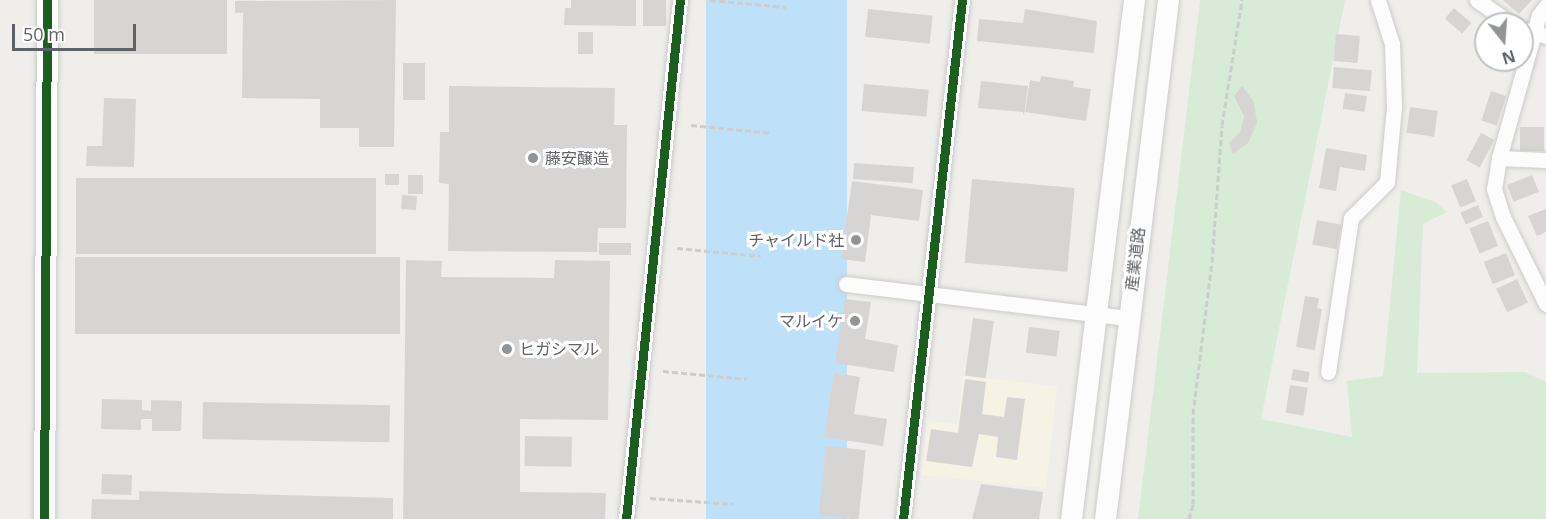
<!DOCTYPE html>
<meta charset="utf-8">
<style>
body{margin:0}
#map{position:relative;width:1546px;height:519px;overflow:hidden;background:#efeeea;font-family:"Open Sans","Noto Sans JP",sans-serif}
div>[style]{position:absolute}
.commercial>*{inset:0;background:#f7f3e4}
.green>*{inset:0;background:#d8ebd6}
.water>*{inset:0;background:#bfe0f9;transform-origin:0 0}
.building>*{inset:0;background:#d6d5d3;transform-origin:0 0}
.path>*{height:3px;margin-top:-1.5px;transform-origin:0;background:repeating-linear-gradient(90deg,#cacfcc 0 6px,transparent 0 9px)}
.roads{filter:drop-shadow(0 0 2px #cbcccc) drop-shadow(0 0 2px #cbcccc)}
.street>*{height:15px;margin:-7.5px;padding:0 7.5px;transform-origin:7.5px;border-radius:7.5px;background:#fdfcfc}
.secondary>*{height:21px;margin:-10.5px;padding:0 10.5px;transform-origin:10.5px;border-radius:10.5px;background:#fdfcfc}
.cycleway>*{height:9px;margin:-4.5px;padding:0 4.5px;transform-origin:4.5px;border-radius:4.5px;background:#1b5e20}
.dots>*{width:16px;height:16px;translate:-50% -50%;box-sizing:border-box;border:3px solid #fff;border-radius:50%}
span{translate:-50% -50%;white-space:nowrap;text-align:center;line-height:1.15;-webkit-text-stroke:6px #fff;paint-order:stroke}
.poi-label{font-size:16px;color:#5f6368}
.left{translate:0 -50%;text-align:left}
.right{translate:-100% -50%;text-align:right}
.street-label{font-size:16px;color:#5f6368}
.north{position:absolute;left:1474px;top:12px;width:60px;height:60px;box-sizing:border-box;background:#fff;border:2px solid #bfc1c3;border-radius:50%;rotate:163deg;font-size:16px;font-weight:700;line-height:24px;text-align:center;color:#5f6368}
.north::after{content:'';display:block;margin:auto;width:21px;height:27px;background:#919496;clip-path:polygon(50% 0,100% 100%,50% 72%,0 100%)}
.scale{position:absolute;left:12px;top:24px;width:124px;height:27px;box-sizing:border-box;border:3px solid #5f6368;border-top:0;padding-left:8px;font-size:18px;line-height:21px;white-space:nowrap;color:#5f6368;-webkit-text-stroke:4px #fff;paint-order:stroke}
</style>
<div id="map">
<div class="commercial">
<i style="clip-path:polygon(963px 376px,1057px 386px,1046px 488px,921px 475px,928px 421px,958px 424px)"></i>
</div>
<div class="green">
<i style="clip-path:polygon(1200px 0,1345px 0,1261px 419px,1352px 437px,1347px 381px,1383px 376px,1401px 190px,1435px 202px,1447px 212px,1423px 224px,1417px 373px,1525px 372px,1546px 382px,1546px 519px,1138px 519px)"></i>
</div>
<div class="water">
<i style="left:706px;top:0;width:141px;height:522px"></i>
</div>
<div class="building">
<i style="left:94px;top:0;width:133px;height:54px"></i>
<i style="clip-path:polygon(396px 0,394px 147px,359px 147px,359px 128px,320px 128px,320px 99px,242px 98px,243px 13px,235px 13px,235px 1px)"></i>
<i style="clip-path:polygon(571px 0,636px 0,636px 26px,564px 25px,565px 8px,571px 8px)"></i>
<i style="left:643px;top:0;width:23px;height:26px"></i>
<i style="clip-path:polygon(1503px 0,1532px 0,1519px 14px)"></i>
<i style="left:1454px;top:8px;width:23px;height:14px;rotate:41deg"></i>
<i style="left:868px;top:9px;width:65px;height:28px;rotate:6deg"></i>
<i style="clip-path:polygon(1025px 9px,1097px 21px,1094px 53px,977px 41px,979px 19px,1023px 23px)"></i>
<i style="left:578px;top:32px;width:15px;height:22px"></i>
<i style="left:1336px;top:34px;width:24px;height:27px;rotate:5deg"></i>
<i style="clip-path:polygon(1491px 60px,1511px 60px,1505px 69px)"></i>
<i style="left:403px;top:63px;width:22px;height:37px"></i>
<i style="left:1334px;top:67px;width:38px;height:21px;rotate:5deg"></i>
<i style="clip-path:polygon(1041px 76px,1074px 81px,1073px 87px,1091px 89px,1086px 121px,1025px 112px,1030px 80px,1040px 82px)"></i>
<i style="clip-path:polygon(981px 81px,1028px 86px,1024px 116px,1023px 112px,978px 108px)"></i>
<i style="left:864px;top:84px;width:65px;height:27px;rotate:5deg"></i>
<i style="clip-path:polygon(449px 86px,615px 88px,614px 125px,627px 125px,626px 228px,598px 228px,597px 252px,448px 251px,449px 184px,439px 183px,440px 132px,449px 132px)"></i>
<i style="clip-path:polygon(1242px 86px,1254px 102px,1257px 123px,1248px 143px,1233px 154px,1229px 143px,1241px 131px,1244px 116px,1234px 96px)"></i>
<i style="left:1491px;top:91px;width:16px;height:31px;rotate:18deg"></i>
<i style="left:1345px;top:93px;width:22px;height:16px;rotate:8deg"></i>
<i style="clip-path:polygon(104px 98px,136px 99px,134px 167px,86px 166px,87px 146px,102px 146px)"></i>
<i style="left:1410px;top:107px;width:28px;height:26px;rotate:8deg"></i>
<i style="left:1520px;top:127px;width:24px;height:24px"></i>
<i style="left:1481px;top:133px;width:15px;height:31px;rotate:28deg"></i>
<i style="clip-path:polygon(1326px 148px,1367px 155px,1365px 171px,1340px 167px,1336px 191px,1319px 188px)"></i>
<i style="left:854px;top:163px;width:60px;height:16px;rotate:4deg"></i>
<i style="left:385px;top:174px;width:14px;height:11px"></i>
<i style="left:408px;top:175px;width:15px;height:19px"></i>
<i style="left:1532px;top:175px;width:18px;height:27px;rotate:68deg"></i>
<i style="left:76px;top:178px;width:300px;height:76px"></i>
<i style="left:972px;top:179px;width:103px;height:84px;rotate:5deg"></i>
<i style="left:1467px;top:179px;width:24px;height:17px;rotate:68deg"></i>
<i style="clip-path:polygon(852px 181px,923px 190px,919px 221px,871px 215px,865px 262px,841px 259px)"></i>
<i style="left:402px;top:195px;width:15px;height:14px;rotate:4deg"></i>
<i style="left:1478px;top:205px;width:13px;height:19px;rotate:67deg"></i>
<i style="clip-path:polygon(1546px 209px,1546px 232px,1537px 236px,1528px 216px)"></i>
<i style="left:1317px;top:220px;width:25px;height:25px;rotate:11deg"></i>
<i style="left:1488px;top:221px;width:27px;height:20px;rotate:68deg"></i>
<i style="left:599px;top:243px;width:32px;height:12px"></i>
<i style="left:1506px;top:253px;width:24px;height:24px;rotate:68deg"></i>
<i style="left:75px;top:257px;width:325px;height:77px"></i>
<i style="clip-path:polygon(406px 260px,442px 261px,441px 277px,554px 278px,555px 260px,610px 261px,608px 420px,520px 419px,520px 492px,606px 493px,605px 519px,403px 519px)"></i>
<i style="left:1517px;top:279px;width:26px;height:23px;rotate:65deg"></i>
<i style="clip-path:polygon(1305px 296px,1319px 298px,1317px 308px,1322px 309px,1315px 350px,1296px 347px)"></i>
<i style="clip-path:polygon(845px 299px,871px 302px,865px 339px,898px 345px,894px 372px,835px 363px)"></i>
<i style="left:973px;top:318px;width:21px;height:58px;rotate:8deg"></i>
<i style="left:1029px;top:327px;width:31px;height:26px;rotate:7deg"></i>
<i style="left:1293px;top:369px;width:17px;height:11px;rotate:10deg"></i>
<i style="clip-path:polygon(834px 373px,860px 377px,854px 414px,887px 419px,883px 446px,824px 437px)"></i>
<i style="clip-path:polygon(965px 379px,986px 382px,982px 414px,1004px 417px,1007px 397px,1025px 399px,1017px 460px,996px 457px,998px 437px,979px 434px,972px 467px,926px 461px,931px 429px,958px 433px)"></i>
<i style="left:1290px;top:385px;width:18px;height:28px;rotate:9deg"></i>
<i style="clip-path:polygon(102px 399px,142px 400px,142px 410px,151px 411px,151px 400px,182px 401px,181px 431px,152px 431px,152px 419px,141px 419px,141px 430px,101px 429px)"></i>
<i style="left:203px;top:402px;width:187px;height:37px;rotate:1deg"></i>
<i style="left:525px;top:436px;width:47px;height:30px;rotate:1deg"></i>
<i style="left:826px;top:446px;width:40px;height:70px;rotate:6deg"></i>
<i style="left:102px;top:474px;width:30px;height:20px;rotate:2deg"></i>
<i style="clip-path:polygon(981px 484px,1043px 492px,1039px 519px,972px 519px)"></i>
<i style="clip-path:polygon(139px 491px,393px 498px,393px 519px,91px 519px,92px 499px,139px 500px)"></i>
</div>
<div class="path">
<i style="left:710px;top:0;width:76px;rotate:5.3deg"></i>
<i style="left:691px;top:125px;width:81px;rotate:5.6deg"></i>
<i style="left:677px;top:248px;width:84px;rotate:5.4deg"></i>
<i style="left:663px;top:371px;width:84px;rotate:5.4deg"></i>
<i style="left:650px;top:498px;width:84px;rotate:4.1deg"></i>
<i style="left:1189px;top:519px;width:16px;rotate:-75deg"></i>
<i style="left:1193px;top:504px;width:90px;rotate:-90deg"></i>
<i style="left:1193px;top:414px;width:153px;rotate:-82.9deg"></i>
<i style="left:1212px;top:262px;width:137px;rotate:-85.8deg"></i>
<i style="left:1222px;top:125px;width:127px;rotate:-80.9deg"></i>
</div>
<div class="roads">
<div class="street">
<i style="left:1477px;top:0;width:42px;rotate:35.2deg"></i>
<i style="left:1546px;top:6px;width:11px;rotate:128deg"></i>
<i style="left:1539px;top:15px;width:148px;rotate:105.6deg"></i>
<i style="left:1499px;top:158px;width:47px;rotate:2.4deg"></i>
<i style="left:1522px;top:29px;width:25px;rotate:16deg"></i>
<i style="left:1499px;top:158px;width:31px;rotate:99deg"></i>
<i style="left:1494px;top:189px;width:29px;rotate:72deg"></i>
<i style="left:1503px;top:217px;width:97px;rotate:63.7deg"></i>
<i style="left:846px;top:284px;width:284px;rotate:6.9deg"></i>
<i style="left:1328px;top:372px;width:156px;rotate:-81.5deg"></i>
<i style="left:1351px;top:218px;width:51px;rotate:-45deg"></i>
<i style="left:1387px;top:182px;width:75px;rotate:-84.7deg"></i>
<i style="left:1394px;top:107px;width:63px;rotate:-91.8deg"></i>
<i style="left:1392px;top:44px;width:46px;rotate:-107.7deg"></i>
<i style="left:626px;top:519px;width:522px;rotate:-84.06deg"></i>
<i style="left:903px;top:519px;width:522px;rotate:-83.51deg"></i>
</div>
<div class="secondary">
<i style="left:44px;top:519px;width:519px;rotate:-89.67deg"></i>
<i style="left:1071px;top:519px;width:523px;rotate:-83.08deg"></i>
<i style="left:1105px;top:519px;width:523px;rotate:-83.08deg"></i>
</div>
</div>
<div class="cycleway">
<i style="left:44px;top:519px;width:519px;rotate:-89.67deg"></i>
<i style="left:626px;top:519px;width:522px;rotate:-84.06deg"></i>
<i style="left:903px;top:519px;width:522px;rotate:-83.51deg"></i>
</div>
<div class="dots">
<i style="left:533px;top:158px;background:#919496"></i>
<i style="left:856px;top:240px;background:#919496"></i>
<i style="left:855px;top:321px;background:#919496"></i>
<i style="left:507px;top:349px;background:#919496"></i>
</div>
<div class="poi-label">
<span class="left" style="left:545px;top:158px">藤安醸造</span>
<span class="right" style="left:844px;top:240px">チャイルド社</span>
<span class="right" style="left:843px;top:321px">マルイケ</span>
<span class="left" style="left:519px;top:349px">ヒガシマル</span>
</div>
<div class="street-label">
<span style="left:1135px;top:259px;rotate:-83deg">産業道路</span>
</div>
<div class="north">N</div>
<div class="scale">50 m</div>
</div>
